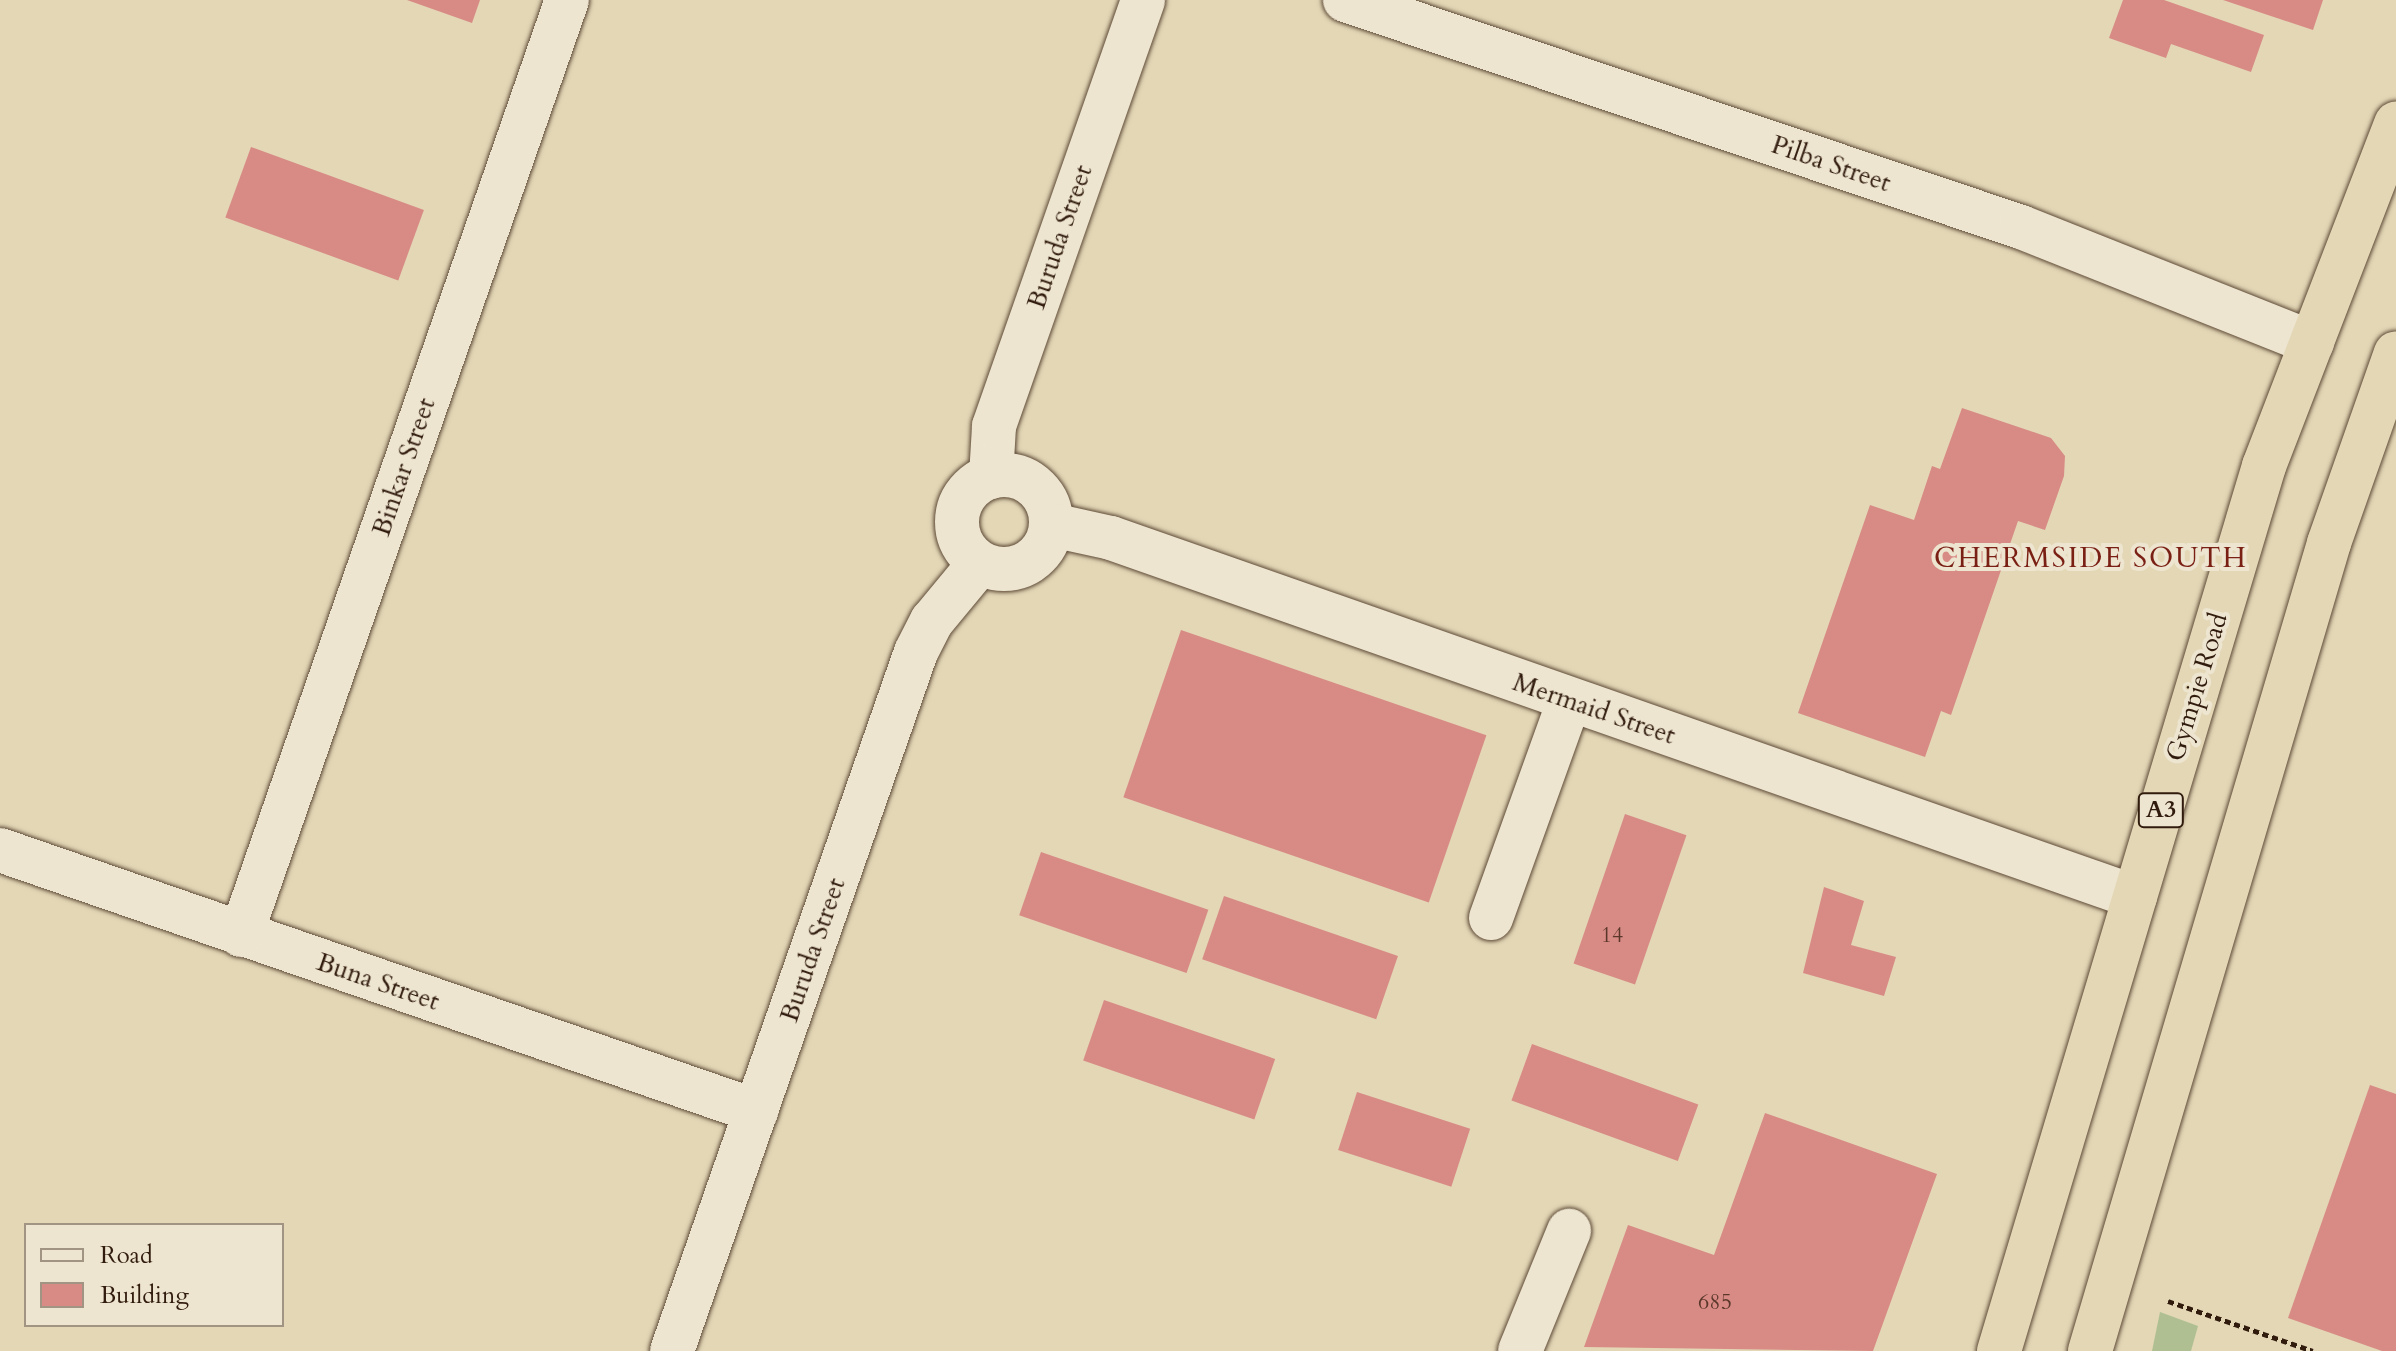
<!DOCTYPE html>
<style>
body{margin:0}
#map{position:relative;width:2396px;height:1351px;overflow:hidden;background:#e3d7b6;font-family:Cardo,serif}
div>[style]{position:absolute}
.green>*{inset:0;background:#afbf92}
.building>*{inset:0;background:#d88b85;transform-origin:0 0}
.path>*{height:5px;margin-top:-2.5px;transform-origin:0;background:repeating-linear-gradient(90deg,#311b0d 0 6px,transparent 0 10px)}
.roads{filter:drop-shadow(0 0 2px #5e4a37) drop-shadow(0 0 2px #5e4a37)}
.minor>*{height:44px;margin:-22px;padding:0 22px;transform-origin:22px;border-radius:22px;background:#ede5d0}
.minor>.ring{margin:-22px;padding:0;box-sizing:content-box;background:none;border:44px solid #ede5d0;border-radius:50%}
.highway>*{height:44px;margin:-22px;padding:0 22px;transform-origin:22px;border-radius:22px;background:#e3d7b6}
span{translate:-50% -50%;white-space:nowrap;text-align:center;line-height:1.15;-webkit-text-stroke:8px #ede5d0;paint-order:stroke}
.number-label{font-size:22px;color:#5b372b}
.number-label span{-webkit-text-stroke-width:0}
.shield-label span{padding:2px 6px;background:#ede5d0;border:2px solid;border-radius:6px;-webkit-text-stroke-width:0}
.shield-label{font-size:24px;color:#311b0d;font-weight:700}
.street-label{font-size:26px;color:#311b0d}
.neighbourhood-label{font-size:28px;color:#7a1f14;letter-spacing:2px}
.legend{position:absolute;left:24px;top:1223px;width:260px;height:104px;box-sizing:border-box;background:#ede5d0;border:2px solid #a29482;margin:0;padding:10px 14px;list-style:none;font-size:24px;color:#311b0d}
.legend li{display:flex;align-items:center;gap:16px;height:40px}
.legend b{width:40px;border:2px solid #a29482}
</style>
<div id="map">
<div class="green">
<i style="clip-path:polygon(2160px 1312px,2198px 1326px,2191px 1351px,2152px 1351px)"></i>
</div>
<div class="building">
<i style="clip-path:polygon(407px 0,480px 0,472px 23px)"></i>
<i style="clip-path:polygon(2123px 0,2164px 0,2264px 35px,2251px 72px,2171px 44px,2166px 58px,2109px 38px)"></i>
<i style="clip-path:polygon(2223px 0,2323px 0,2313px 30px)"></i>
<i style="left:251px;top:147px;width:184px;height:75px;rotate:20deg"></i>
<i style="clip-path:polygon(1962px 408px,2051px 438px,2065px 456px,2064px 476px,2045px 530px,2018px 521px,1951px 715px,1941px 711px,1925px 757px,1798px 713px,1870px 505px,1914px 520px,1932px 466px,1940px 469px)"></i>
<i style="left:1181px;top:630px;width:323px;height:177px;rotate:19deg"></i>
<i style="left:1625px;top:814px;width:65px;height:158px;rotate:19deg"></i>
<i style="left:1041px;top:852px;width:177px;height:67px;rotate:19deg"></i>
<i style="clip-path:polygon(1824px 887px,1864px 901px,1851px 945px,1896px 957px,1884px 996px,1803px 973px)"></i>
<i style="left:1224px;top:896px;width:184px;height:67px;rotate:19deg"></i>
<i style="left:1104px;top:1000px;width:181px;height:64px;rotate:19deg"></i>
<i style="left:1532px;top:1044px;width:177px;height:60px;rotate:20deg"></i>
<i style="clip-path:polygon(2370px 1085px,2396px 1094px,2396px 1351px,2382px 1351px,2288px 1318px)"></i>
<i style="left:1357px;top:1092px;width:119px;height:61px;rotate:18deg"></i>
<i style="clip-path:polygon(1765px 1113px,1937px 1174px,1873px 1351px,1584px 1347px,1628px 1225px,1714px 1255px)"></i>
</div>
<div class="path">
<i style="left:2168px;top:1301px;width:153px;rotate:19deg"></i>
</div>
<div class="roads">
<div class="minor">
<i style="left:1345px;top:0;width:713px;rotate:18.56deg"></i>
<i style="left:2021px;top:227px;width:313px;rotate:21.7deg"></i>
<i class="ring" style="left:957px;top:475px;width:50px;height:50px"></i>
<i style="left:991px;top:477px;width:51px;rotate:-86.6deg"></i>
<i style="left:994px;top:426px;width:451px;rotate:-70.7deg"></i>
<i style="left:1052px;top:525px;width:60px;rotate:12.4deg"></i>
<i style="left:1111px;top:538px;width:1085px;rotate:19.32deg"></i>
<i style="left:0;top:850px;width:800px;rotate:19.05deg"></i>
<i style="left:1491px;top:918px;width:231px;rotate:-70.2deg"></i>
<i style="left:241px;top:935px;width:990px;rotate:-70.78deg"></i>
<i style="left:672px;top:1351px;width:740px;rotate:-70.76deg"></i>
<i style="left:916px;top:652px;width:35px;rotate:-63deg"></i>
<i style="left:932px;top:621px;width:75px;rotate:-50.4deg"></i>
<i style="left:1520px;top:1351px;width:130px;rotate:-67.8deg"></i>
</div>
<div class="highway">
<i style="left:1999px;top:1351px;width:924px;rotate:-73.33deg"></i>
<i style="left:2264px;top:466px;width:367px;rotate:-68.9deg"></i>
<i style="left:2090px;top:1351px;width:843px;rotate:-73.52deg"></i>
<i style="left:2329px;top:543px;width:201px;rotate:-70.6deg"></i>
</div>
</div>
<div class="number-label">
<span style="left:1612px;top:936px">14</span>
<span style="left:1715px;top:1303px">685</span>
</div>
<div class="shield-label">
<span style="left:2161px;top:810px">A3</span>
</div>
<div class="street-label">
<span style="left:1831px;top:164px;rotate:19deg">Pilba Street</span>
<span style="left:1060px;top:237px;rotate:-71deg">Buruda Street</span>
<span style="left:404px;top:467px;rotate:-71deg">Binkar Street</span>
<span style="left:2197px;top:687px;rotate:-73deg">Gympie Road</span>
<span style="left:1594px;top:709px;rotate:19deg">Mermaid Street</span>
<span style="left:813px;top:950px;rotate:-71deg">Buruda Street</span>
<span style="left:378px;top:982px;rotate:19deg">Buna Street</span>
</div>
<div class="neighbourhood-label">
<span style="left:2091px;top:558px">CHERMSIDE SOUTH</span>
</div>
<ul class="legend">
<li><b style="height:10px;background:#ede5d0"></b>Road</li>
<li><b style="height:22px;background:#d88b85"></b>Building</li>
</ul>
</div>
